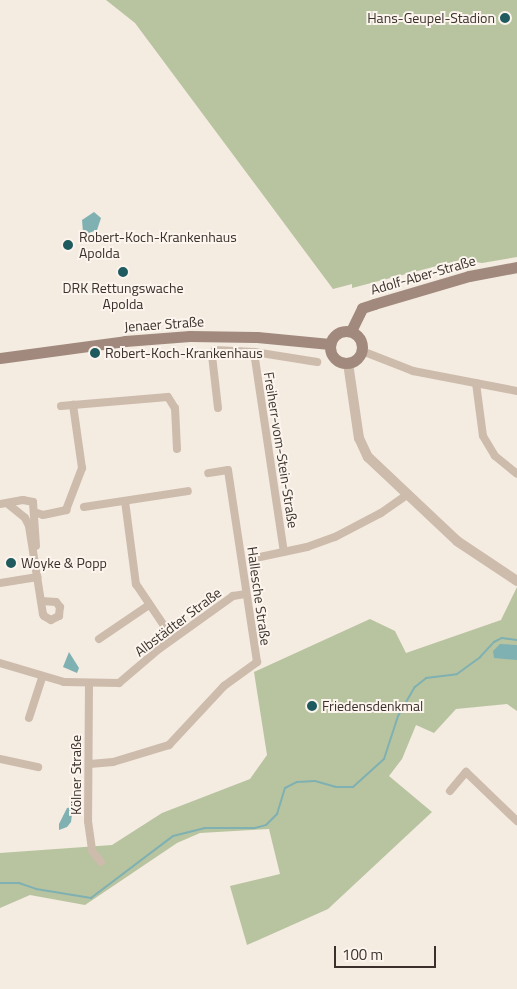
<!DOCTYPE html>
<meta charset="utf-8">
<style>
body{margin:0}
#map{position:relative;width:517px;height:989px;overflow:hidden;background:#f4ebe1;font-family:"Titillium Web",sans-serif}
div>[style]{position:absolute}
.green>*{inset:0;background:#b8c4a0}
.water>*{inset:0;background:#7fb0b2}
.stream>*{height:2px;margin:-1px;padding:0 1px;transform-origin:1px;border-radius:1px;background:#7fb0b2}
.minor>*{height:8px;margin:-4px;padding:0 4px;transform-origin:4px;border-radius:4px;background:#cdbbac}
.tertiary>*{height:10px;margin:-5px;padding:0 5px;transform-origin:5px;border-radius:5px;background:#cdbbac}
.secondary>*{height:11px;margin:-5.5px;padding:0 5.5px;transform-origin:5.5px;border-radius:5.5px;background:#a18a7d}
.secondary>.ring{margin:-5.5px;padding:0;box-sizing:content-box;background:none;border:11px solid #a18a7d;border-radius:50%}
.dots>*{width:14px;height:14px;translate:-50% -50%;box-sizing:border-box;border:2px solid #fbf5ee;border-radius:50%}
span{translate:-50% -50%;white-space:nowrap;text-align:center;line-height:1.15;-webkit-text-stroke:4px #fbf5ee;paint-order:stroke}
.poi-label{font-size:14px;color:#3b302b}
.right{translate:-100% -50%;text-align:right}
.left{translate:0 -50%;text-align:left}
.street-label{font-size:14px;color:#3b302b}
.scale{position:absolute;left:334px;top:946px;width:102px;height:22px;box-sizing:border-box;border:2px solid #3b302b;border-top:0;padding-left:6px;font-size:15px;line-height:18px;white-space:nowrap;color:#3b302b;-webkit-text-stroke:4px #fbf5ee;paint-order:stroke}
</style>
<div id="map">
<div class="green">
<i style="clip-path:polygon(106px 0,517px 0,517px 257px,482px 263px,460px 260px,352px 288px,352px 284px,333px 289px,135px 23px)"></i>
<i style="clip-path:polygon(517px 587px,517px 711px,507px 704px,456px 709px,434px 733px,416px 725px,402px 759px,389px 776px,432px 812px,328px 909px,247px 945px,230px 886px,280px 874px,269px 829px,200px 833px,177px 843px,85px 905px,30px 895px,0 908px,0 853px,112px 845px,162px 813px,250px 779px,267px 755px,254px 672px,370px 619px,395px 631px,406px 653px,501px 620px)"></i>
</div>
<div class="water">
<i style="clip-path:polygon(94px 212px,101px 218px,97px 230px,86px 234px,83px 232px,82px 220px)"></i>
<i style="clip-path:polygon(500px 644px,517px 645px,517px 660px,494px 658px,493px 651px)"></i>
<i style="clip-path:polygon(69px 652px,79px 668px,77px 673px,63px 667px)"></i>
<i style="clip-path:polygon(73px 807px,71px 822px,67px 827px,59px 830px,59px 824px,67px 808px)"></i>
</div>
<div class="stream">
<i style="left:0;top:883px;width:19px"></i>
<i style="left:19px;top:883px;width:18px;rotate:19deg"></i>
<i style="left:36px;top:889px;width:56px;rotate:9.3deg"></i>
<i style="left:91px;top:898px;width:103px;rotate:-37.1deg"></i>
<i style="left:173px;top:836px;width:32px;rotate:-14deg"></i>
<i style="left:204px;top:828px;width:51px"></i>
<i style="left:255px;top:828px;width:11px;rotate:-15deg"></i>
<i style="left:266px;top:825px;width:16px;rotate:-45deg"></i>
<i style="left:277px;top:814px;width:27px;rotate:-73deg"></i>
<i style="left:285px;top:788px;width:13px;rotate:-27deg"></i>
<i style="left:297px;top:782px;width:18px;rotate:-3deg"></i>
<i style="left:315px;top:781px;width:22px;rotate:16deg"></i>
<i style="left:336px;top:787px;width:17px"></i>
<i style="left:353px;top:787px;width:42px;rotate:-42.1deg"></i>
<i style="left:384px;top:759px;width:45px;rotate:-72deg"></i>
<i style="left:398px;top:716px;width:34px;rotate:-60deg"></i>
<i style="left:415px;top:687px;width:14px;rotate:-39deg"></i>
<i style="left:426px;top:678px;width:31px;rotate:-7deg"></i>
<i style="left:457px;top:674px;width:29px;rotate:-36deg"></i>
<i style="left:480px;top:657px;width:21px;rotate:-47deg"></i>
<i style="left:494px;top:642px;width:9px;rotate:-27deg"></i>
<i style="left:502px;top:638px;width:15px;rotate:8deg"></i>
</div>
<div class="minor">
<i style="left:362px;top:351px;width:55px;rotate:21.4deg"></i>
<i style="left:413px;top:371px;width:106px;rotate:10.9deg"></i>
<i style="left:254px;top:352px;width:202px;rotate:81.5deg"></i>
<i style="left:476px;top:383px;width:53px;rotate:82.5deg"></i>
<i style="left:483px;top:436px;width:23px;rotate:59deg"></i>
<i style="left:495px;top:456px;width:28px;rotate:39deg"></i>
<i style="left:73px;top:405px;width:95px;rotate:-4.8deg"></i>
<i style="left:168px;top:397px;width:13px;rotate:58deg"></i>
<i style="left:175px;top:408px;width:41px;rotate:87.2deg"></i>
<i style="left:218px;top:408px;width:53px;rotate:-96.5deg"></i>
<i style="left:212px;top:355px;width:6px;rotate:-59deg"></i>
<i style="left:215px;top:350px;width:39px;rotate:3deg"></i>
<i style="left:254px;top:352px;width:64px;rotate:9deg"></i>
<i style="left:125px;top:501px;width:84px;rotate:82.5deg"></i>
<i style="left:136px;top:584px;width:66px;rotate:56.1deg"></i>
<i style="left:0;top:504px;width:23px;rotate:-10deg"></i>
<i style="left:23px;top:500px;width:10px;rotate:11deg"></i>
<i style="left:33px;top:502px;width:44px;rotate:86.1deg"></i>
<i style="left:8px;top:504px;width:22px;rotate:39deg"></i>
<i style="left:25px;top:518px;width:9px;rotate:63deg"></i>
<i style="left:29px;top:526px;width:89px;rotate:81deg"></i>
<i style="left:43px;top:614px;width:2px;rotate:63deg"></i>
<i style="left:44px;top:616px;width:8px;rotate:30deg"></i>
<i style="left:51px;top:620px;width:9px;rotate:-27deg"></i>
<i style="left:59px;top:616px;width:9px;rotate:-84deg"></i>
<i style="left:60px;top:607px;width:6px;rotate:-129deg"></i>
<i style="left:56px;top:602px;width:15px;rotate:-176deg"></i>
<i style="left:84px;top:507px;width:105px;rotate:-8.7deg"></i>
<i style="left:34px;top:512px;width:9px;rotate:18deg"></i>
<i style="left:43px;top:515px;width:24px;rotate:-12deg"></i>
<i style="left:66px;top:510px;width:45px;rotate:-69.1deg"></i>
<i style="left:82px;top:468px;width:64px;rotate:-98.1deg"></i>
<i style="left:73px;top:405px;width:12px;rotate:175deg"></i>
<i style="left:260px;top:557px;width:48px;rotate:-12deg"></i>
<i style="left:307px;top:547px;width:30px;rotate:-20deg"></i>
<i style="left:335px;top:537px;width:52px;rotate:-27.6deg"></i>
<i style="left:381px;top:513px;width:29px;rotate:-35deg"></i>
<i style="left:0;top:583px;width:38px;rotate:-9deg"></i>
<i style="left:99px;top:639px;width:60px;rotate:-34.2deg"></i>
<i style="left:0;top:663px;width:67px;rotate:16.5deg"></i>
<i style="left:64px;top:682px;width:55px;rotate:1deg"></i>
<i style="left:119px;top:683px;width:52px;rotate:-40.4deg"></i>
<i style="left:159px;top:649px;width:91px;rotate:-35.6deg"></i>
<i style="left:233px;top:596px;width:12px;rotate:-9deg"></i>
<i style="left:89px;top:684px;width:137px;rotate:90.4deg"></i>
<i style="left:88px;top:821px;width:30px;rotate:82deg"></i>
<i style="left:92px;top:851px;width:14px;rotate:51deg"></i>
<i style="left:29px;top:718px;width:42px;rotate:-72deg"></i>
<i style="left:0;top:759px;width:39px;rotate:12deg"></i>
<i style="left:90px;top:764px;width:23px;rotate:-5deg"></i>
<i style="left:113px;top:762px;width:59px;rotate:-16.9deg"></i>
<i style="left:169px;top:745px;width:81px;rotate:-47deg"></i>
<i style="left:224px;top:686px;width:41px;rotate:-36deg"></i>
<i style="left:257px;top:662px;width:194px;rotate:-98.6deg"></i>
<i style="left:228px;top:470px;width:20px;rotate:171deg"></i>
<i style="left:450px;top:791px;width:25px;rotate:-50deg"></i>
<i style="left:466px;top:772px;width:71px;rotate:43.9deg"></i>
</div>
<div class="tertiary">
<i style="left:348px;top:363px;width:76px;rotate:81.7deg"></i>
<i style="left:359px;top:438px;width:21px;rotate:65deg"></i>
<i style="left:368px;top:457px;width:122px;rotate:43.3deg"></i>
<i style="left:457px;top:541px;width:72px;rotate:33.7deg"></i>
</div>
<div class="secondary">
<i class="ring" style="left:330px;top:331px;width:21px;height:21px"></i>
<i style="left:351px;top:331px;width:25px;rotate:-64deg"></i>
<i style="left:362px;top:308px;width:13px;rotate:-18deg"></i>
<i style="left:374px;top:304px;width:99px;rotate:-16.4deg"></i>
<i style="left:469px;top:276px;width:49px;rotate:-10.6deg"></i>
<i style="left:0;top:358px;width:126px;rotate:-7.7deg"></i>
<i style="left:125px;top:341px;width:65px;rotate:-4.4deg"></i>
<i style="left:190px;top:336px;width:67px;rotate:0.9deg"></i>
<i style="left:257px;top:337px;width:73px;rotate:5.5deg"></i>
</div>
<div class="dots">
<i style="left:505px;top:18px;background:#1f5a5e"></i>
<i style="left:68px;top:245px;background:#1f5a5e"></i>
<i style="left:123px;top:272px;background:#1f5a5e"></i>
<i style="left:95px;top:353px;background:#1f5a5e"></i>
<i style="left:11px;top:563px;background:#1f5a5e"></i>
<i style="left:312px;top:706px;background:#1f5a5e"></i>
</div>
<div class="poi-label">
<span class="right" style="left:495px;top:18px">Hans-Geupel-Stadion</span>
<span class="left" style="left:79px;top:245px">Robert-Koch-Krankenhaus<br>Apolda</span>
<span style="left:123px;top:296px">DRK Rettungswache<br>Apolda</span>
<span class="left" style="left:105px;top:353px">Robert-Koch-Krankenhaus</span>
<span class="left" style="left:21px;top:563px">Woyke &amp; Popp</span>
<span class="left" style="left:322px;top:706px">Friedensdenkmal</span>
</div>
<div class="street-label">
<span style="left:423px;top:275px;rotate:-16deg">Adolf-Aber-Straße</span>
<span style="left:164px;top:324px;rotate:-4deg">Jenaer Straße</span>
<span style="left:281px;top:450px;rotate:81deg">Freiherr-vom-Stein-Straße</span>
<span style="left:259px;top:596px;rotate:82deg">Hallesche Straße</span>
<span style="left:178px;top:622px;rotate:-37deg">Albstädter Straße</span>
<span style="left:76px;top:775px;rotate:-90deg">Kölner Straße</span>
</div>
<div class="scale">100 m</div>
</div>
